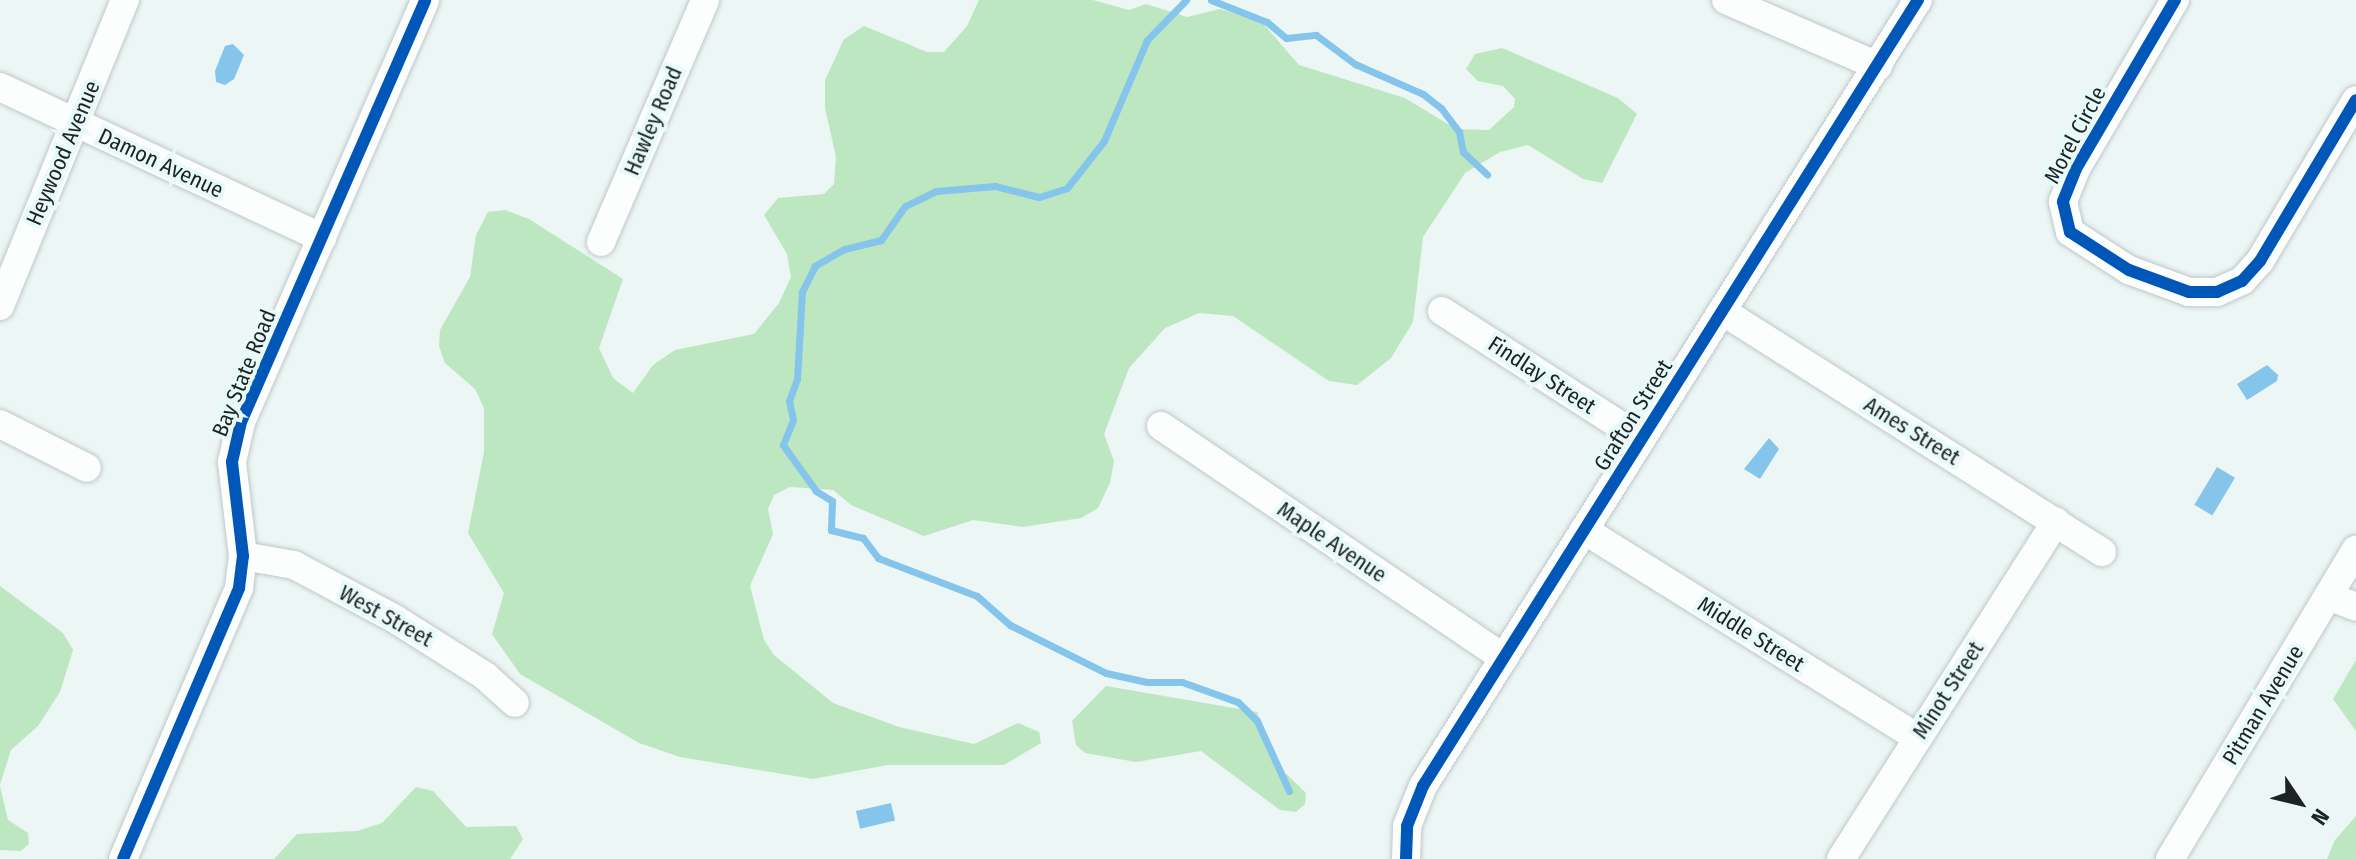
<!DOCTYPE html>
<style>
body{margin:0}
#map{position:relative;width:2356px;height:859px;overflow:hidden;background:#ebf6f5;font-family:"Fira Sans Condensed",sans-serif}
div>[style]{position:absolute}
.forest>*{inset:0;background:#bde7c0}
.water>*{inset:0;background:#85c5eb;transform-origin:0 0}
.stream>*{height:7px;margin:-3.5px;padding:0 3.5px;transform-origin:3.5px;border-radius:3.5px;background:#85c5eb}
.roads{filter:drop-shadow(0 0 2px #c0c8c7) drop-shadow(0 0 2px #c0c8c7)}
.street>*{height:28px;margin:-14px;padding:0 14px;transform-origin:14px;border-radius:14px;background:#fcfefe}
.cycleway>*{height:12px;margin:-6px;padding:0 6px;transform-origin:6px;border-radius:6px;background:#0057b8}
span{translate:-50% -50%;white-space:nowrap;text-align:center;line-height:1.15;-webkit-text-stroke:8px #e7faf9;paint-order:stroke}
.street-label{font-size:22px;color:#1d2323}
.north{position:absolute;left:2260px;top:763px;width:80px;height:80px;-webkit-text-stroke:6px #e7faf9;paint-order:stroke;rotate:125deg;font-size:22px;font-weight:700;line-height:32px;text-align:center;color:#1d2323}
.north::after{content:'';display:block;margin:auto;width:28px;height:36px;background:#1d2323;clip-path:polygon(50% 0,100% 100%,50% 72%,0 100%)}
</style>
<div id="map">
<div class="forest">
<i style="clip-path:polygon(979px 0,1093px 0,1129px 10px,1146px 4px,1187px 17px,1220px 9px,1261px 21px,1299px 65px,1405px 98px,1456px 129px,1489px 130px,1514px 107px,1515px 99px,1503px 86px,1478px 81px,1466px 69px,1475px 54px,1502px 48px,1618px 98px,1637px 114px,1602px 183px,1583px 179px,1528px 145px,1500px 152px,1465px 173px,1423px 237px,1413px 322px,1391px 358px,1357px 385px,1329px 381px,1233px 316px,1199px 313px,1165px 328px,1129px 368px,1104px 434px,1114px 461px,1110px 483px,1098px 508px,1081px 518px,1023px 527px,973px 520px,924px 536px,851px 505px,833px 490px,790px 487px,774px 495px,768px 509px,773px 534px,750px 586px,764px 640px,774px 655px,833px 703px,899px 727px,974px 744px,1018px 723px,1039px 732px,1041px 743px,1004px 765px,887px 765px,813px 779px,680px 757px,639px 743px,520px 674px,492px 634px,504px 593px,468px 533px,484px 452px,484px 408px,475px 389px,445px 363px,439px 346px,440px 330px,470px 277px,476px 235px,488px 212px,505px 210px,529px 219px,623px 279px,599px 348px,613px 378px,633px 393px,653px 365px,675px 350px,754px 334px,779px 303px,791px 277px,787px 254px,764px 215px,778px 198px,824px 194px,834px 184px,836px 157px,825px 108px,825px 80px,844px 39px,864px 26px,927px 52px,944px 52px,967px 26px)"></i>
<i style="clip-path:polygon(0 586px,63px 633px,73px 650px,60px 692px,38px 726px,11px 750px,0 785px)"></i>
<i style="clip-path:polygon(2356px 660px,2356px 731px,2333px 699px)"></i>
<i style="clip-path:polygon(1106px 686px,1257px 712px,1280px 768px,1306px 793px,1305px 804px,1296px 812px,1280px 810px,1201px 751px,1136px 762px,1085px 753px,1076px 745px,1072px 721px)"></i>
<i style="clip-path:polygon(0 786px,8px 820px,28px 833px,29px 844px,21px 851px,0 850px)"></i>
<i style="clip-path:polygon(416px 787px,433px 791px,466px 827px,516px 826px,523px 839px,510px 859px,274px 859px,297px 834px,357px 831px,382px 823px)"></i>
<i style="clip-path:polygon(2356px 816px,2356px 859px,2327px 859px,2335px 840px)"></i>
</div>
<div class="water">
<i style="clip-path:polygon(233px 44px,244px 55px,234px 79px,225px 85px,216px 82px,215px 71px,225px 46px)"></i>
<i style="clip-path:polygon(2267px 365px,2278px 375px,2277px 381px,2247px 400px,2237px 384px)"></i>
<i style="clip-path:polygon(1769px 438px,1779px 449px,1760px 479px,1744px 469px)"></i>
<i style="left:2217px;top:467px;width:21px;height:44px;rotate:31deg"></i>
<i style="left:891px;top:803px;width:18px;height:36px;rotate:77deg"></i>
</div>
<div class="stream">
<i style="left:1186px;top:0;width:56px;rotate:134.3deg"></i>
<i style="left:1147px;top:40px;width:110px;rotate:113.1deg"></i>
<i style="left:1104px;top:141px;width:60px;rotate:128.2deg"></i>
<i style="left:1067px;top:188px;width:29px;rotate:162deg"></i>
<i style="left:1039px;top:197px;width:45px;rotate:-166deg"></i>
<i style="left:995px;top:186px;width:59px;rotate:175.2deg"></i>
<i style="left:936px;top:191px;width:34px;rotate:154deg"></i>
<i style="left:905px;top:206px;width:42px;rotate:125.2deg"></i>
<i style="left:881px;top:240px;width:38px;rotate:166deg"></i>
<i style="left:844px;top:249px;width:34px;rotate:150deg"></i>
<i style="left:815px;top:266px;width:29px;rotate:117deg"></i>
<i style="left:802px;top:292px;width:87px;rotate:93.3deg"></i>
<i style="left:797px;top:379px;width:23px;rotate:110deg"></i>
<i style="left:789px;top:401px;width:19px;rotate:78deg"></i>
<i style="left:793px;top:420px;width:27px;rotate:112deg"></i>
<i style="left:783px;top:445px;width:57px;rotate:54.3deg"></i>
<i style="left:816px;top:491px;width:19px;rotate:32deg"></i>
<i style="left:832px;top:501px;width:29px;rotate:92deg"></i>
<i style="left:831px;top:530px;width:33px;rotate:14deg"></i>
<i style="left:863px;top:538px;width:25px;rotate:53deg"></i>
<i style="left:878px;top:558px;width:106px;rotate:21deg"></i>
<i style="left:977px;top:596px;width:44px;rotate:41.3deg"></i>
<i style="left:1010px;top:625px;width:107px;rotate:26.6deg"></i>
<i style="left:1106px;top:673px;width:42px;rotate:12.4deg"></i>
<i style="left:1147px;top:682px;width:35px"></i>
<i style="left:1182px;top:682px;width:59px;rotate:19.7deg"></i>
<i style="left:1238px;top:702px;width:27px;rotate:45deg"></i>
<i style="left:1257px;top:721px;width:77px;rotate:65.4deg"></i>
<i style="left:1211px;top:0;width:60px;rotate:21.4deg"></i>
<i style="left:1267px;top:22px;width:25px;rotate:40deg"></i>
<i style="left:1286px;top:38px;width:30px;rotate:-6deg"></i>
<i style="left:1316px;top:35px;width:49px;rotate:36.6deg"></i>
<i style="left:1355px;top:64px;width:74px;rotate:23.8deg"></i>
<i style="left:1423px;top:94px;width:23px;rotate:38deg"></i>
<i style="left:1441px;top:108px;width:30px;rotate:53deg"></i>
<i style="left:1459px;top:132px;width:20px;rotate:79deg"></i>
<i style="left:1463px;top:152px;width:33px;rotate:43deg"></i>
</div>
<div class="roads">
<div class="street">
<i style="left:1726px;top:0;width:166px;rotate:23.5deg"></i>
<i style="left:2175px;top:0;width:196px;rotate:120.4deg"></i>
<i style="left:2076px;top:169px;width:35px;rotate:112deg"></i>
<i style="left:2063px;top:202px;width:31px;rotate:77deg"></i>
<i style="left:2070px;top:232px;width:70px;rotate:32.8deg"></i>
<i style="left:2129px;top:270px;width:64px;rotate:20.1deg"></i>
<i style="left:2189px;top:292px;width:28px"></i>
<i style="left:2217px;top:292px;width:27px;rotate:-24deg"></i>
<i style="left:2242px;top:281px;width:27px;rotate:-48deg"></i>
<i style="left:2260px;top:261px;width:187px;rotate:-59.2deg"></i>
<i style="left:0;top:87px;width:356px;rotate:25.1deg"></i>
<i style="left:601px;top:242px;width:263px;rotate:-66.7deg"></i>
<i style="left:0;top:306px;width:331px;rotate:-67.8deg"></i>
<i style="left:1442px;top:311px;width:237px;rotate:32.7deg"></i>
<i style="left:1722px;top:311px;width:450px;rotate:32.4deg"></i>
<i style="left:0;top:424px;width:97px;rotate:26.8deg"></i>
<i style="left:1161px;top:426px;width:414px;rotate:34.1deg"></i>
<i style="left:1584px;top:530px;width:392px;rotate:31.9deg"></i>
<i style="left:243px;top:556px;width:52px;rotate:10deg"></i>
<i style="left:294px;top:565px;width:115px;rotate:28.1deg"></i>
<i style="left:395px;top:619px;width:107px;rotate:32.3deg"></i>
<i style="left:485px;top:676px;width:40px;rotate:42deg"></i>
<i style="left:2328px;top:596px;width:30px;rotate:21deg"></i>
<i style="left:123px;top:859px;width:295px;rotate:-66.8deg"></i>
<i style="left:239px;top:588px;width:32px;rotate:-83deg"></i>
<i style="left:243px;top:556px;width:95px;rotate:-96.7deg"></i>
<i style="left:232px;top:462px;width:41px;rotate:-77.3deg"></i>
<i style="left:241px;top:422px;width:460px;rotate:-66.4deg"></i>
<i style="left:1406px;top:859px;width:33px;rotate:-88deg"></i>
<i style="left:1407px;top:826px;width:43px;rotate:-68.2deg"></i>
<i style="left:1423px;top:786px;width:929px;rotate:-57.8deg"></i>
<i style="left:1841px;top:859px;width:400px;rotate:-57.5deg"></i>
<i style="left:2170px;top:859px;width:361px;rotate:-59deg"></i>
</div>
</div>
<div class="cycleway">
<i style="left:2175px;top:0;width:196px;rotate:120.4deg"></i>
<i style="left:2076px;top:169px;width:35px;rotate:112deg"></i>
<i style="left:2063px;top:202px;width:31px;rotate:77deg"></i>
<i style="left:2070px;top:232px;width:70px;rotate:32.8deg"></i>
<i style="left:2129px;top:270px;width:64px;rotate:20.1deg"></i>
<i style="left:2189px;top:292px;width:28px"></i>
<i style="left:2217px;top:292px;width:27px;rotate:-24deg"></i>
<i style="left:2242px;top:281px;width:27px;rotate:-48deg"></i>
<i style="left:2260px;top:261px;width:187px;rotate:-59.2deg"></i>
<i style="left:123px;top:859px;width:295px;rotate:-66.8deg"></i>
<i style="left:239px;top:588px;width:32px;rotate:-83deg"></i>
<i style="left:243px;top:556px;width:95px;rotate:-96.7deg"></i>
<i style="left:232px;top:462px;width:41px;rotate:-77.3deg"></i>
<i style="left:241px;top:422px;width:460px;rotate:-66.4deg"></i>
<i style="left:1406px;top:859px;width:33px;rotate:-88deg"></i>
<i style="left:1407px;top:826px;width:43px;rotate:-68.2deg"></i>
<i style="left:1423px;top:786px;width:929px;rotate:-57.8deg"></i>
</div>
<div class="street-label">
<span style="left:653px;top:121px;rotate:-67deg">Hawley Road</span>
<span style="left:2075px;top:135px;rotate:-62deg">Morel Circle</span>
<span style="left:63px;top:153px;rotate:-67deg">Heywood Avenue</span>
<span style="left:161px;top:163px;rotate:25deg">Damon Avenue</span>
<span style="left:244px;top:373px;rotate:-68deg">Bay State Road</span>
<span style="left:1542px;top:375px;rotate:33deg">Findlay Street</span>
<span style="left:1633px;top:415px;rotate:-58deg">Grafton Street</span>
<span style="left:1912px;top:431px;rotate:32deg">Ames Street</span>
<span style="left:1332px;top:542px;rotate:34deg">Maple Avenue</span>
<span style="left:386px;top:616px;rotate:29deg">West Street</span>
<span style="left:1751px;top:634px;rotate:32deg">Middle Street</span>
<span style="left:1948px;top:690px;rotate:-57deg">Minot Street</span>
<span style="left:2263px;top:705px;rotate:-59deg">Pitman Avenue</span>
</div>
<div class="north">N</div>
</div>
